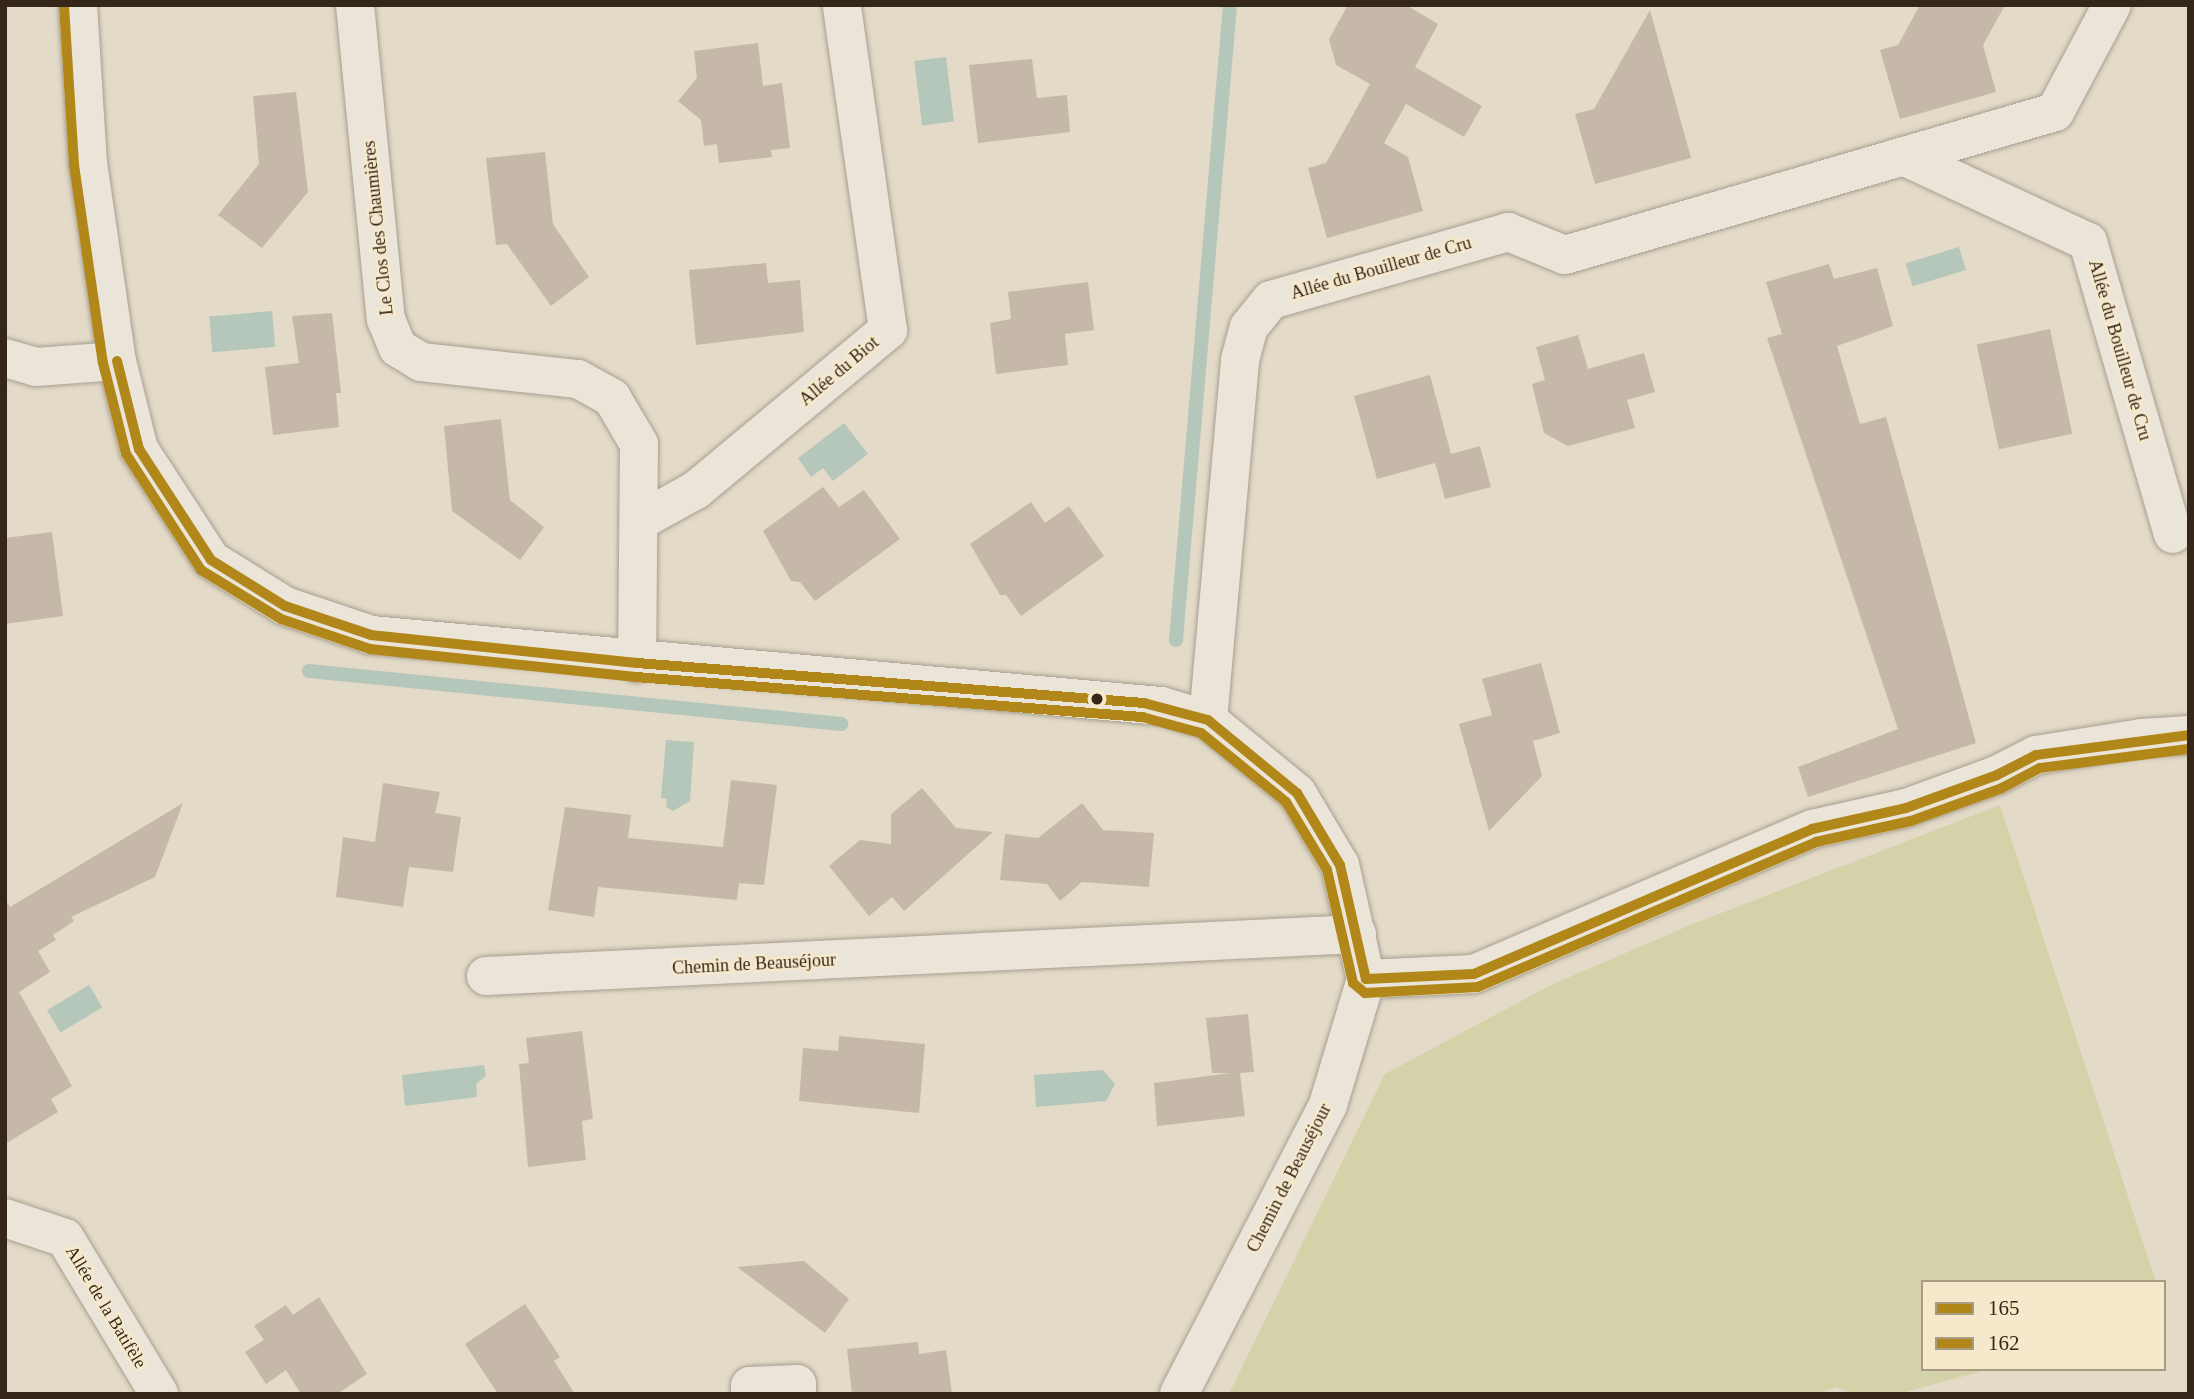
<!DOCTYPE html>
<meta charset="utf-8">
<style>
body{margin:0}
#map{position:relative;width:2194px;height:1399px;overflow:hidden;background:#e3dac7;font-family:Georgia,serif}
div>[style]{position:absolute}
.green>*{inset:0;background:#d3d2a9}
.water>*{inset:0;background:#b4c7ba;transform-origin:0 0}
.stream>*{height:14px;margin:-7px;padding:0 7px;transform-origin:7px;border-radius:7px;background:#b4c7ba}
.building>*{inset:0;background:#c6b8a8;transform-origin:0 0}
.roads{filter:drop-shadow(0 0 2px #a79f91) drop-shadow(0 0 2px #a79f91)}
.minor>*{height:38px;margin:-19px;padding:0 19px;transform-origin:19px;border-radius:19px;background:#ebe5d9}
.bus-1>*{height:10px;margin:-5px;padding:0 5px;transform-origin:5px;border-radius:5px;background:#b2871a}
.bus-2>*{height:10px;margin:-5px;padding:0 5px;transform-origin:5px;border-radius:5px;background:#b2871a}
.dots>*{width:19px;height:19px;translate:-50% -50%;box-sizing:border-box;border:4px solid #f6e9cb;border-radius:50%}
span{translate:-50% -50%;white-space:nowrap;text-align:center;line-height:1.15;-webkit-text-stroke:5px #f6e9cb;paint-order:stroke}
.street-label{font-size:18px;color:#34271a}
.frame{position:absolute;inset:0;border:7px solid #34271a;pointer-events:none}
.legend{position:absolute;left:1921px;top:1280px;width:245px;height:91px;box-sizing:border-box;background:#f6e9cb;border:2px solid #a89b84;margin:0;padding:9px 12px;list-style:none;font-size:21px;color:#34271a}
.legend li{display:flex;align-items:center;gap:14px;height:35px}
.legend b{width:35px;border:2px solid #a89b84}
</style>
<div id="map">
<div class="green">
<i style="clip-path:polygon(2000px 805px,2156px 1282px,1923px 1282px,1923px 1369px,1990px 1369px,1898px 1394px,1851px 1394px,1837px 1387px,1815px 1394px,1229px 1394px,1385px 1074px,1551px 985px,1693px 924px)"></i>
</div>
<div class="water">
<i style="left:946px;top:57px;width:65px;height:32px;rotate:83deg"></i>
<i style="left:1959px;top:247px;width:24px;height:56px;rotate:73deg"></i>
<i style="left:272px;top:311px;width:36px;height:63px;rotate:85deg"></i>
<i style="clip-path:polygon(844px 423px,868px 454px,833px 481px,823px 468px,811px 477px,798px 458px)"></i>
<i style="clip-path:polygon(666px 740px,694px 742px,690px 801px,673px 811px,666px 807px,667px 799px,661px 798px)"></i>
<i style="left:89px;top:985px;width:26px;height:49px;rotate:59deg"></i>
<i style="clip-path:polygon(484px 1065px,486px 1076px,476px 1084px,477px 1097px,405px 1106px,402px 1075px)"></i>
<i style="clip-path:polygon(1103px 1070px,1115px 1084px,1106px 1101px,1036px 1107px,1034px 1075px)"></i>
</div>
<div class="stream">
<i style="left:1176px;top:640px;width:637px;rotate:-85.14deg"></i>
<i style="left:309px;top:671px;width:535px;rotate:5.69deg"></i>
</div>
<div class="building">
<i style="clip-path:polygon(1348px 5px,1406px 5px,1438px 24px,1415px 67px,1482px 106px,1464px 137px,1406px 104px,1384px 143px,1408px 157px,1423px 211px,1327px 238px,1308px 168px,1326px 163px,1370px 84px,1336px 65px,1329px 39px)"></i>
<i style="clip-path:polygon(1920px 5px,2005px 5px,1983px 45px,1996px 92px,1900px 119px,1880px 50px,1898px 45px)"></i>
<i style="clip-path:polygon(1650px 10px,1691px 158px,1595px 184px,1575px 114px,1594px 109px)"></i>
<i style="clip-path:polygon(758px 43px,763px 86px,782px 83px,790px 148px,771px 150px,772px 157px,719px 163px,717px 144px,704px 146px,701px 120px,678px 101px,697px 78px,694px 51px)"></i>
<i style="clip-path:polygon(1032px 59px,1037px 98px,1067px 95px,1070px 132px,978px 143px,969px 65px)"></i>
<i style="clip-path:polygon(296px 92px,308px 192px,262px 248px,218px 215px,259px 164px,253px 96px)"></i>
<i style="clip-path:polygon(545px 152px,553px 224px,589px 277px,551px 306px,507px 244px,496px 245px,486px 158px)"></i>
<i style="clip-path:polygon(766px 263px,768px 283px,800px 280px,804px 332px,696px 345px,689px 270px)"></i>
<i style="clip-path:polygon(1829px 264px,1834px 279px,1877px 268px,1893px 326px,1837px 346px,1860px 424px,1886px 417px,1976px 743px,1808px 797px,1798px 767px,1898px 729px,1767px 338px,1782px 334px,1766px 282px)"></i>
<i style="clip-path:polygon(1088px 282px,1094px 330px,1065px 334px,1068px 365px,996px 374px,990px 323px,1011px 319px,1008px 292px)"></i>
<i style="clip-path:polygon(332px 313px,341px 393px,336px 393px,339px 427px,273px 435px,265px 367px,299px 363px,292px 316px)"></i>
<i style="left:2050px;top:329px;width:107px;height:75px;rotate:78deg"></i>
<i style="clip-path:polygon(1578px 335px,1588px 369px,1644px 353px,1655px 392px,1627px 400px,1635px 428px,1568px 446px,1544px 433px,1532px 384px,1545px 380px,1536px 347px)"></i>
<i style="clip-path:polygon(1430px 375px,1451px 454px,1480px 446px,1491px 487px,1445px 499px,1435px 463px,1377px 479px,1354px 396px)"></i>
<i style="clip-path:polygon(501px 419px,510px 500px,544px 527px,520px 560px,452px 511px,444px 426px)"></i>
<i style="clip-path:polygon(823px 487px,839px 507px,864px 490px,900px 539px,815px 601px,800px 582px,791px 581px,763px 531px)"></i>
<i style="clip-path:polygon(1031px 502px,1045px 523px,1069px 506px,1104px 556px,1021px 616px,1006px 595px,1000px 595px,970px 544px)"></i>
<i style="clip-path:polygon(52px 532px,63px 616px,5px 624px,5px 538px)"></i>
<i style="clip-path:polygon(1541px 663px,1560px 733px,1533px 741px,1542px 776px,1489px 831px,1459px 724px,1492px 715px,1482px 679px)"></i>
<i style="clip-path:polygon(731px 780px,777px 785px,764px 885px,739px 883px,737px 900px,598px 887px,594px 917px,548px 910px,565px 807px,631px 815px,628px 838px,723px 847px)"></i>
<i style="clip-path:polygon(383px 783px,440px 792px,435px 813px,461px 817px,453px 872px,409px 867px,403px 907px,336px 897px,343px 837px,375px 842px)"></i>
<i style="clip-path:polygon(922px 788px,956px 828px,993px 832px,904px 911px,892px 897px,869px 916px,829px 866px,860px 840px,891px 844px,891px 814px)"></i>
<i style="clip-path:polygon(183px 803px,155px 877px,71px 917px,74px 921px,53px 935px,56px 940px,38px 951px,50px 972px,19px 992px,72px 1086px,51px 1099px,58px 1112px,5px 1144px,5px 899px,10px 907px)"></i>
<i style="clip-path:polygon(1082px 803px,1103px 830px,1154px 833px,1149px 887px,1082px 882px,1060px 901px,1047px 884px,1000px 880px,1005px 834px,1038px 838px)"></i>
<i style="clip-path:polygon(1248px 1014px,1254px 1072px,1240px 1073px,1245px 1116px,1157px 1126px,1154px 1083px,1231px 1073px,1212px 1073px,1206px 1018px)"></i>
<i style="clip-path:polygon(582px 1031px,593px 1119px,582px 1121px,586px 1160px,528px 1167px,519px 1064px,529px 1063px,526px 1038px)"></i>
<i style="clip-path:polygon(839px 1036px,925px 1044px,919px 1113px,799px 1101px,803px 1048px,838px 1051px)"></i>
<i style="clip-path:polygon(804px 1261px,849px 1299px,825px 1333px,737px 1267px)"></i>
<i style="clip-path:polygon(319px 1297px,367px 1374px,337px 1394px,301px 1394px,286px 1370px,266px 1384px,245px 1352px,264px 1340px,254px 1326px,286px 1305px,293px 1315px)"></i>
<i style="clip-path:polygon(525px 1304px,560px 1357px,554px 1361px,575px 1394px,498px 1394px,465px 1344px)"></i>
<i style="clip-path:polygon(918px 1342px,919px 1354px,946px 1350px,952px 1394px,852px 1394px,847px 1349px)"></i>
</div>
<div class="roads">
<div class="minor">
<i style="left:78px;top:5px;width:158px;rotate:86.4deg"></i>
<i style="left:88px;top:163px;width:200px;rotate:81.7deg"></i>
<i style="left:117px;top:361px;width:91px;rotate:76deg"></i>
<i style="left:139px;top:449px;width:132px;rotate:57deg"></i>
<i style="left:211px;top:560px;width:87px;rotate:31.9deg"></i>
<i style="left:285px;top:606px;width:91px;rotate:18.6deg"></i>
<i style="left:371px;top:635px;width:793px;rotate:5.14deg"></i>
<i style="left:1161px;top:706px;width:49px;rotate:16.6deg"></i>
<i style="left:1208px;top:720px;width:115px;rotate:39.4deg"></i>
<i style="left:1297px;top:793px;width:84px;rotate:59.2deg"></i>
<i style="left:1340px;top:865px;width:117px;rotate:77.2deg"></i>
<i style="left:1366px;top:979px;width:132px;rotate:106.8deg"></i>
<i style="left:1328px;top:1105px;width:325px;rotate:117.3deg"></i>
<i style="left:355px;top:5px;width:316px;rotate:84.4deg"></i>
<i style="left:386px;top:319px;width:31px;rotate:68deg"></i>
<i style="left:398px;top:348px;width:27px;rotate:31deg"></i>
<i style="left:421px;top:362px;width:158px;rotate:6.2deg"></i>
<i style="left:578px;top:379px;width:39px;rotate:29deg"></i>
<i style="left:612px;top:398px;width:53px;rotate:59.6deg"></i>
<i style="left:639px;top:444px;width:219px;rotate:90.5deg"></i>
<i style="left:1903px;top:156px;width:204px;rotate:24.9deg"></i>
<i style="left:2088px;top:242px;width:304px;rotate:73.8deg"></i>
<i style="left:5px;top:358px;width:32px;rotate:16deg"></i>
<i style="left:36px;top:367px;width:81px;rotate:-4.2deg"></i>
<i style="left:640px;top:521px;width:64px;rotate:-29deg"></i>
<i style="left:696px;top:490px;width:250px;rotate:-39.8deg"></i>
<i style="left:888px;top:330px;width:328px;rotate:-98.1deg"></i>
<i style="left:1208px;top:720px;width:361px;rotate:-84.9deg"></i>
<i style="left:1240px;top:360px;width:34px;rotate:-75deg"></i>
<i style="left:1249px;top:327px;width:35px;rotate:-51deg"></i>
<i style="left:1271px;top:300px;width:247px;rotate:-16deg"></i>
<i style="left:1508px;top:232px;width:61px;rotate:22deg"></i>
<i style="left:1565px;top:255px;width:510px;rotate:-16.27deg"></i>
<i style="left:2055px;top:112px;width:121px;rotate:-62deg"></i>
<i style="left:486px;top:976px;width:872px;rotate:-2.76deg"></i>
<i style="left:1366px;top:979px;width:108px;rotate:-2.7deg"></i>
<i style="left:1474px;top:974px;width:368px;rotate:-23.2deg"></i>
<i style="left:1812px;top:829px;width:96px;rotate:-12.6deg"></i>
<i style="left:1906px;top:808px;width:97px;rotate:-19.9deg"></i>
<i style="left:1997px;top:775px;width:44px;rotate:-27.1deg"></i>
<i style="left:2036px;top:755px;width:107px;rotate:-9.1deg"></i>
<i style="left:2142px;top:738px;width:47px;rotate:-3.7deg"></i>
<i style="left:5px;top:1218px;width:63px;rotate:18.4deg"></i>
<i style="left:65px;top:1238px;width:182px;rotate:58.9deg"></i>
<i style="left:750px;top:1394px;width:8px;rotate:-90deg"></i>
<i style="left:750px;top:1386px;width:47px;rotate:-2.4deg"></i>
<i style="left:797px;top:1384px;width:10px;rotate:90deg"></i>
</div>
</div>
<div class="bus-1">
<i style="left:117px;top:361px;width:91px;rotate:76deg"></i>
<i style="left:139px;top:449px;width:132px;rotate:57deg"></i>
<i style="left:211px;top:560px;width:87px;rotate:31.9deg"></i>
<i style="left:285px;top:606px;width:91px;rotate:18.6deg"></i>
<i style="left:371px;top:635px;width:267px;rotate:6deg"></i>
<i style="left:637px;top:663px;width:509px;rotate:4.51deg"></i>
<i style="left:1144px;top:703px;width:66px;rotate:14.9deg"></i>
<i style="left:1208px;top:720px;width:115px;rotate:39.4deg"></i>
<i style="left:1297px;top:793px;width:84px;rotate:59.2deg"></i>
<i style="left:1340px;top:865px;width:117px;rotate:77.2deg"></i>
<i style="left:1366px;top:979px;width:108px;rotate:-2.7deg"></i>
<i style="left:1474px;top:974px;width:368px;rotate:-23.2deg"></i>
<i style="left:1812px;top:829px;width:96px;rotate:-12.6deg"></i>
<i style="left:1906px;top:808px;width:97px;rotate:-19.9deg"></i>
<i style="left:1997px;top:775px;width:44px;rotate:-27.1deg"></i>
<i style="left:2036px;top:755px;width:154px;rotate:-7.4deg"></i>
</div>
<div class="bus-2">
<i style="left:64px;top:6px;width:159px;rotate:86.4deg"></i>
<i style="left:74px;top:165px;width:200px;rotate:81.7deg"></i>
<i style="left:103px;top:363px;width:94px;rotate:75.8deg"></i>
<i style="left:126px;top:454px;width:138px;rotate:57.1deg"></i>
<i style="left:201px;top:570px;width:94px;rotate:31.5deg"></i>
<i style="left:281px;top:619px;width:94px;rotate:18.6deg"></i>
<i style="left:370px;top:649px;width:267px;rotate:6deg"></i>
<i style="left:636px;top:677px;width:508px;rotate:4.52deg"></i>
<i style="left:1142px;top:717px;width:61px;rotate:15.2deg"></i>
<i style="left:1201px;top:733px;width:109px;rotate:39.1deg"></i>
<i style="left:1286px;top:802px;width:79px;rotate:58.9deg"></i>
<i style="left:1327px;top:870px;width:116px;rotate:77deg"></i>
<i style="left:1353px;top:983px;width:16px;rotate:40deg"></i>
<i style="left:1365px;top:993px;width:113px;rotate:-3deg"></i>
<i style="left:1478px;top:987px;width:368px;rotate:-23.2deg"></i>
<i style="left:1816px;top:842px;width:97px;rotate:-12.5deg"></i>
<i style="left:1911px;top:821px;width:97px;rotate:-19.9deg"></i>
<i style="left:2002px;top:788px;width:43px;rotate:-27.8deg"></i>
<i style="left:2040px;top:768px;width:150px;rotate:-7.3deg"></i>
</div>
<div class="dots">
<i style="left:1097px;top:699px;background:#34271a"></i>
</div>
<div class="street-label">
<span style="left:378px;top:228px;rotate:-96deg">Le Clos des Chaumières</span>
<span style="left:1381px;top:268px;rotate:-16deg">Allée du Bouilleur de Cru</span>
<span style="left:2120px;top:350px;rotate:74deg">Allée du Bouilleur de Cru</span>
<span style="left:839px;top:371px;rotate:-40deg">Allée du Biot</span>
<span style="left:754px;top:964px;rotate:-3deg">Chemin de Beauséjour</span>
<span style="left:1289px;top:1178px;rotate:-63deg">Chemin de Beauséjour</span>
<span style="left:106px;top:1307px;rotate:59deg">Allée de la Batifèle</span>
</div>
<div class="frame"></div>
<ul class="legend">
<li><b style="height:9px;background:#b2871a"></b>165</li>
<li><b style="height:9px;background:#b2871a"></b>162</li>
</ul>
</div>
